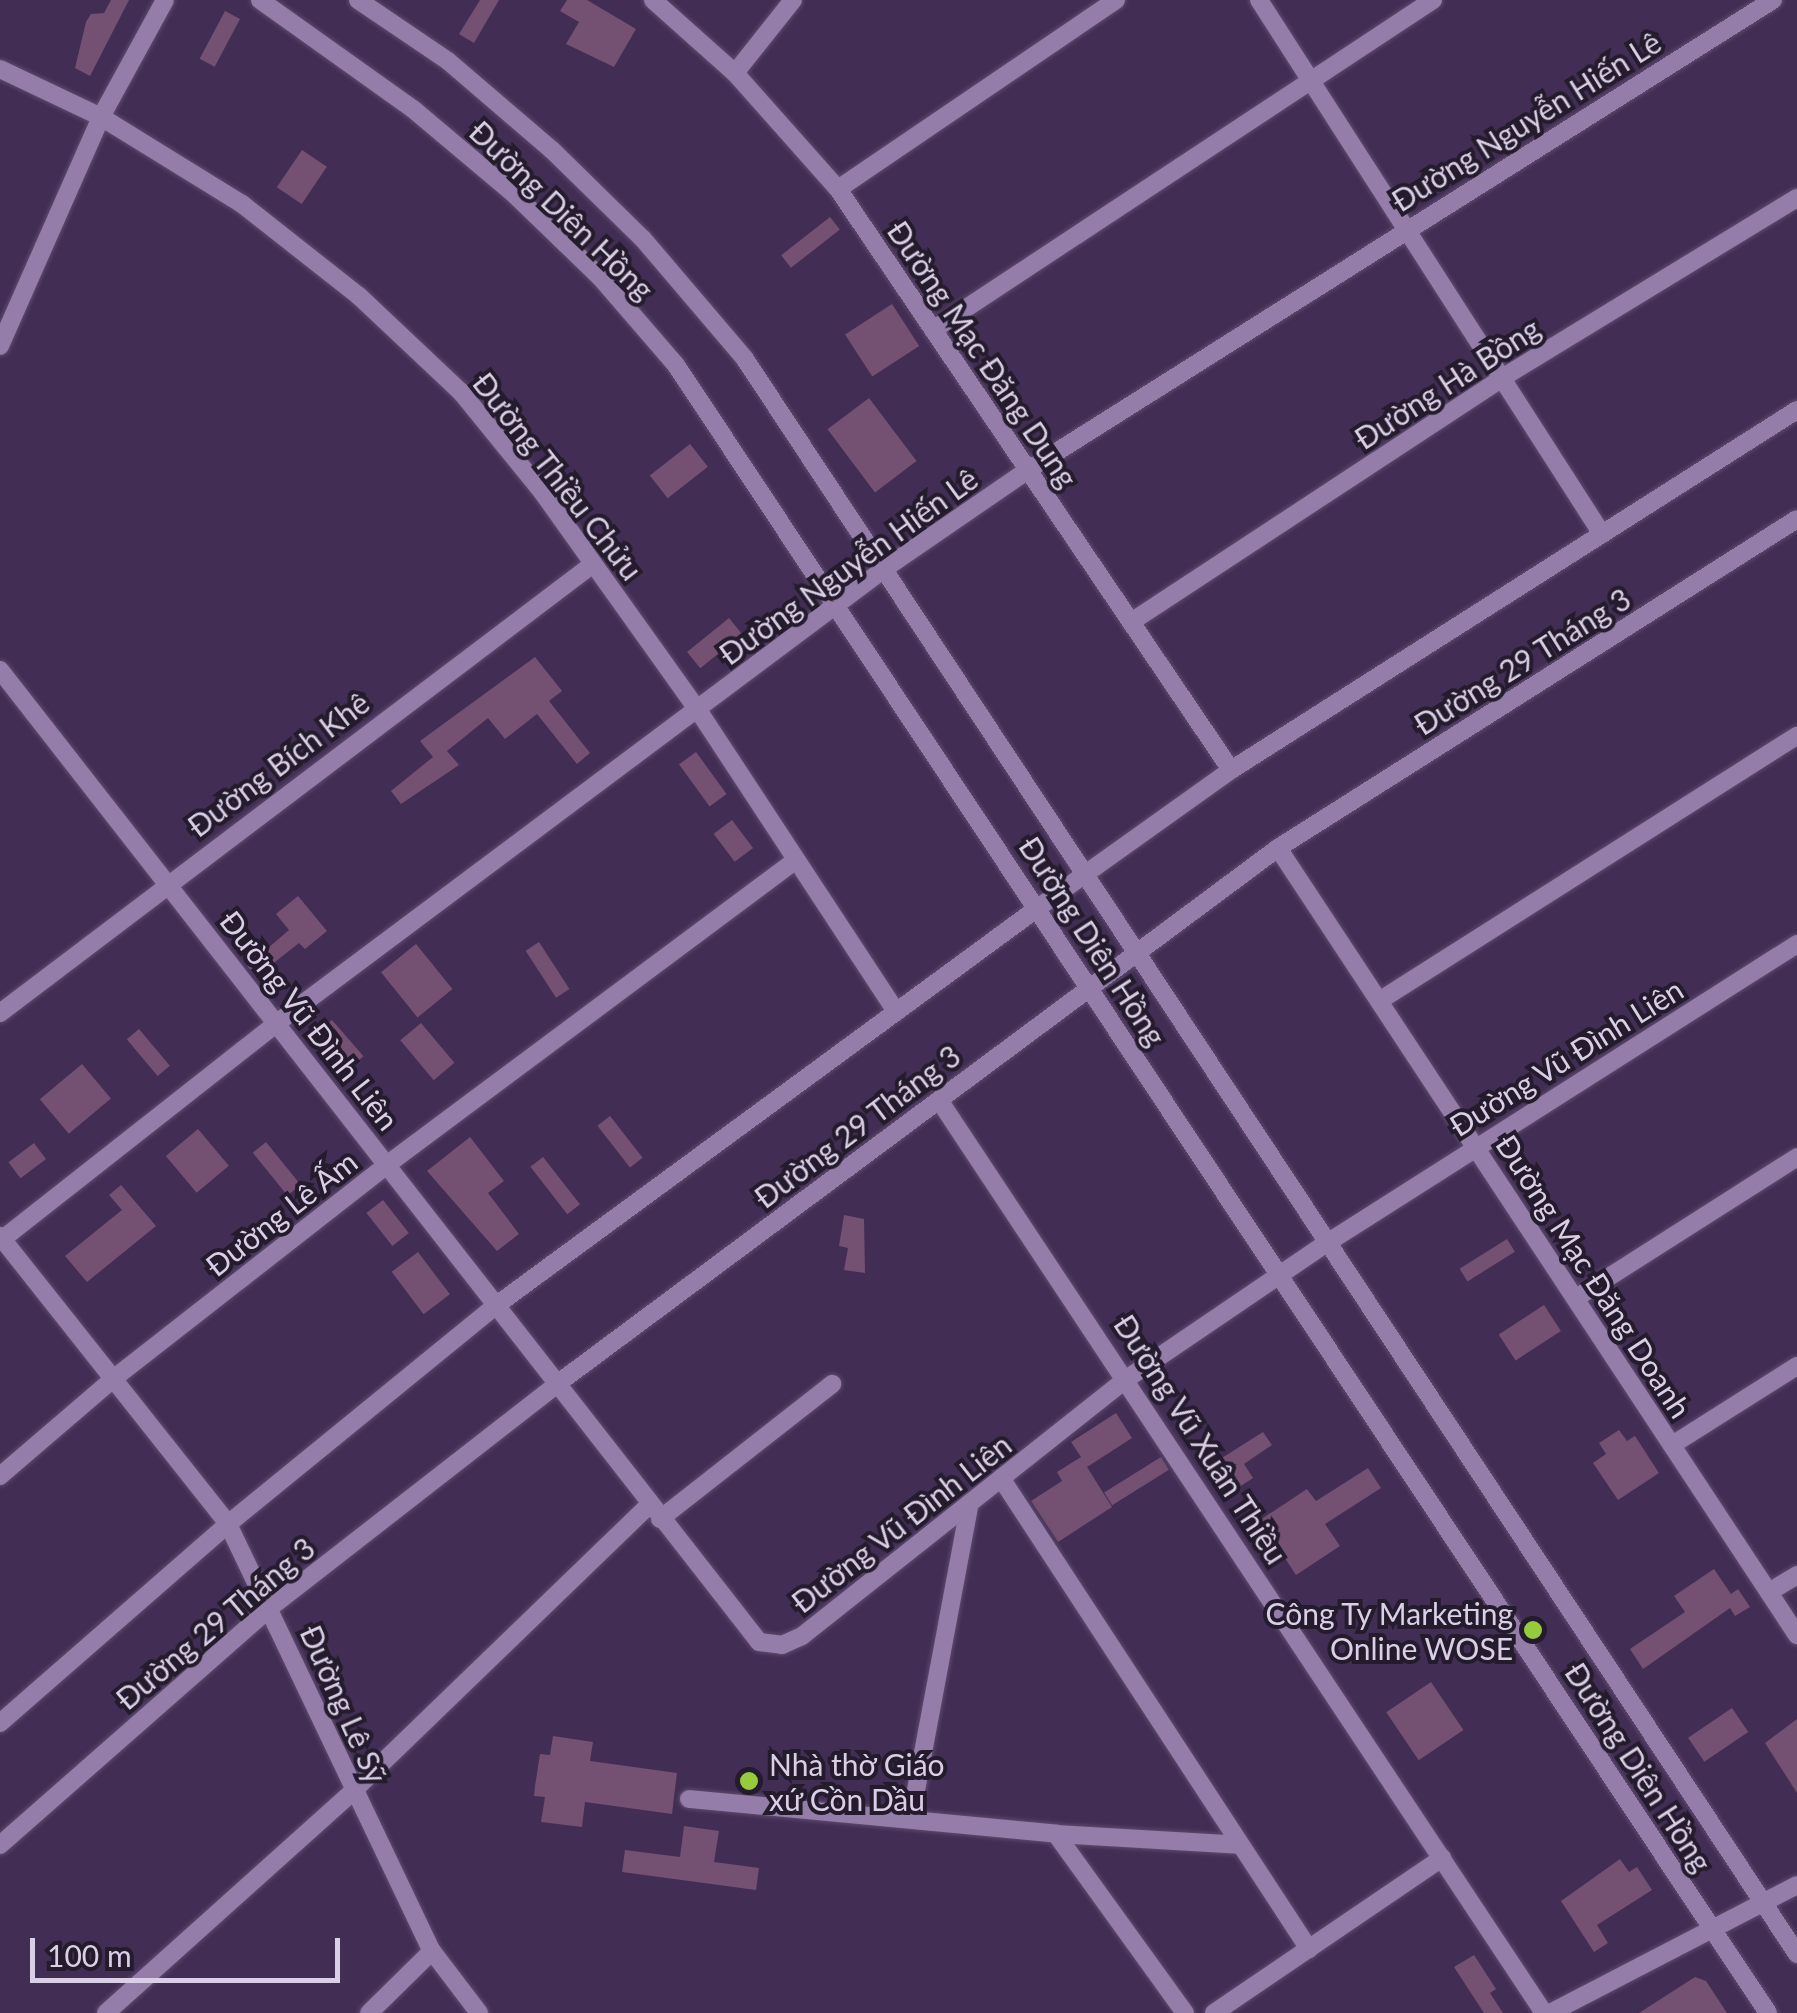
<!DOCTYPE html>
<meta charset="utf-8">
<style>
body{margin:0}
#map{position:relative;width:1797px;height:2013px;overflow:hidden;background:#422e54;font-family:Lato,sans-serif}
div>[style]{position:absolute}
.building>*{inset:0;background:#745072;transform-origin:0 0}
.roads{filter:drop-shadow(0 0 2px #5e4b6e) drop-shadow(0 0 2px #5e4b6e)}
.minor>*{height:18px;margin:-9px;padding:0 9px;transform-origin:9px;border-radius:9px;background:#947da9}
.dots>*{width:28px;height:28px;translate:-50% -50%;box-sizing:border-box;border:5px solid #241b2c;border-radius:50%}
span{translate:-50% -50%;white-space:nowrap;text-align:center;line-height:1.15;-webkit-text-stroke:8px #241b2c;paint-order:stroke}
.street-label{font-size:30px;color:#dbcfe7}
.poi-label{font-size:30px;color:#dbcfe7}
.right{translate:-100% -50%;text-align:right}
.left{translate:0 -50%;text-align:left}
.scale{position:absolute;left:30px;top:1938px;width:310px;height:45px;box-sizing:border-box;border:5px solid #dbcfe7;border-top:0;padding-left:12px;font-size:30px;line-height:35px;white-space:nowrap;color:#dbcfe7;-webkit-text-stroke:8px #241b2c;paint-order:stroke}
</style>
<div id="map">
<div class="building">
<i style="clip-path:polygon(111px 0,129px 0,90px 76px,75px 68px,86px 22px,91px 14px,104px 13px)"></i>
<i style="clip-path:polygon(480px 0,499px 0,474px 43px,459px 34px)"></i>
<i style="clip-path:polygon(567px 0,587px 0,636px 29px,614px 67px,566px 44px,579px 22px,560px 11px)"></i>
<i style="left:225px;top:11px;width:17px;height:54px;rotate:28deg"></i>
<i style="left:302px;top:150px;width:30px;height:45px;rotate:34deg"></i>
<i style="left:830px;top:217px;width:16px;height:62px;rotate:52deg"></i>
<i style="left:892px;top:304px;width:50px;height:56px;rotate:57deg"></i>
<i style="left:869px;top:398px;width:79px;height:52px;rotate:53deg"></i>
<i style="left:690px;top:444px;width:29px;height:51px;rotate:52deg"></i>
<i style="left:729px;top:618px;width:21px;height:54px;rotate:51deg"></i>
<i style="clip-path:polygon(535px 657px,562px 691px,549px 701px,590px 753px,577px 764px,537px 714px,505px 739px,488px 718px,447px 751px,459px 765px,401px 804px,391px 791px,433px 757px,420px 741px)"></i>
<i style="left:696px;top:752px;width:52px;height:21px;rotate:54deg"></i>
<i style="left:732px;top:820px;width:35px;height:23px;rotate:53deg"></i>
<i style="clip-path:polygon(298px 896px,327px 931px,305px 949px,299px 943px,256px 977px,247px 966px,289px 930px,276px 914px)"></i>
<i style="left:539px;top:942px;width:56px;height:16px;rotate:57deg"></i>
<i style="left:416px;top:944px;width:58px;height:45px;rotate:51deg"></i>
<i style="left:332px;top:1020px;width:48px;height:18px;rotate:49deg"></i>
<i style="left:421px;top:1023px;width:52px;height:27px;rotate:50deg"></i>
<i style="left:139px;top:1029px;width:48px;height:16px;rotate:50deg"></i>
<i style="left:82px;top:1064px;width:45px;height:55px;rotate:50deg"></i>
<i style="left:610px;top:1116px;width:53px;height:16px;rotate:52deg"></i>
<i style="left:198px;top:1129px;width:48px;height:42px;rotate:50deg"></i>
<i style="clip-path:polygon(470px 1137px,504px 1181px,488px 1193px,519px 1234px,497px 1251px,427px 1171px)"></i>
<i style="left:266px;top:1142px;width:55px;height:17px;rotate:51deg"></i>
<i style="left:34px;top:1143px;width:20px;height:32px;rotate:53deg"></i>
<i style="left:543px;top:1157px;width:60px;height:16px;rotate:52deg"></i>
<i style="clip-path:polygon(121px 1185px,156px 1226px,87px 1282px,65px 1256px,122px 1210px,109px 1195px)"></i>
<i style="left:383px;top:1200px;width:42px;height:21px;rotate:52deg"></i>
<i style="clip-path:polygon(844px 1215px,864px 1219px,865px 1273px,844px 1270px,848px 1248px,839px 1246px)"></i>
<i style="left:1507px;top:1239px;width:15px;height:56px;rotate:58deg"></i>
<i style="left:418px;top:1252px;width:53px;height:33px;rotate:53deg"></i>
<i style="left:1544px;top:1305px;width:31px;height:54px;rotate:57deg"></i>
<i style="clip-path:polygon(1116px 1413px,1132px 1438px,1087px 1467px,1112px 1507px,1058px 1542px,1031px 1501px,1062px 1481px,1057px 1472px,1081px 1457px,1071px 1442px)"></i>
<i style="clip-path:polygon(1619px 1430px,1627px 1441px,1635px 1436px,1659px 1473px,1618px 1500px,1593px 1463px,1606px 1454px,1599px 1443px)"></i>
<i style="clip-path:polygon(1263px 1432px,1272px 1445px,1244px 1464px,1253px 1478px,1233px 1491px,1214px 1463px)"></i>
<i style="left:1161px;top:1457px;width:15px;height:67px;rotate:58deg"></i>
<i style="clip-path:polygon(1368px 1468px,1381px 1488px,1325px 1524px,1340px 1546px,1296px 1575px,1260px 1520px,1307px 1489px,1316px 1501px)"></i>
<i style="clip-path:polygon(1714px 1569px,1731px 1594px,1738px 1589px,1750px 1607px,1735px 1616px,1730px 1608px,1643px 1669px,1630px 1649px,1685px 1612px,1674px 1596px)"></i>
<i style="left:1431px;top:1682px;width:58px;height:54px;rotate:56deg"></i>
<i style="left:1732px;top:1708px;width:29px;height:53px;rotate:56deg"></i>
<i style="clip-path:polygon(1797px 1719px,1797px 1793px,1765px 1743px)"></i>
<i style="clip-path:polygon(553px 1736px,593px 1742px,590px 1761px,677px 1773px,672px 1814px,585px 1802px,582px 1827px,541px 1822px,545px 1797px,534px 1796px,535px 1786px,540px 1754px,550px 1755px)"></i>
<i style="clip-path:polygon(684px 1826px,719px 1831px,714px 1862px,759px 1868px,756px 1890px,622px 1872px,625px 1850px,680px 1857px)"></i>
<i style="clip-path:polygon(1620px 1859px,1629px 1872px,1637px 1867px,1652px 1890px,1597px 1925px,1608px 1943px,1594px 1952px,1561px 1901px)"></i>
<i style="clip-path:polygon(1474px 1955px,1496px 1989px,1490px 1993px,1503px 2013px,1484px 2013px,1454px 1967px)"></i>
<i style="clip-path:polygon(1695px 1977px,1706px 1981px,1727px 2013px,1639px 2013px)"></i>
</div>
<div class="roads">
<div class="minor">
<i style="left:260px;top:0;width:188px;rotate:35.5deg"></i>
<i style="left:413px;top:109px;width:133px;rotate:40.1deg"></i>
<i style="left:515px;top:195px;width:118px;rotate:44deg"></i>
<i style="left:600px;top:277px;width:116px;rotate:49.2deg"></i>
<i style="left:676px;top:365px;width:1977px;rotate:56.47deg"></i>
<i style="left:358px;top:0;width:109px;rotate:34.1deg"></i>
<i style="left:448px;top:61px;width:137px;rotate:40.6deg"></i>
<i style="left:552px;top:150px;width:127px;rotate:44.4deg"></i>
<i style="left:643px;top:239px;width:157px;rotate:49.6deg"></i>
<i style="left:745px;top:359px;width:1911px;rotate:56.59deg"></i>
<i style="left:653px;top:0;width:110px;rotate:41.7deg"></i>
<i style="left:735px;top:73px;width:155px;rotate:48.4deg"></i>
<i style="left:838px;top:189px;width:701px;rotate:55.92deg"></i>
<i style="left:1259px;top:0;width:635px;rotate:57.29deg"></i>
<i style="left:0;top:69px;width:112px;rotate:25.4deg"></i>
<i style="left:101px;top:117px;width:166px;rotate:31.7deg"></i>
<i style="left:242px;top:204px;width:149px;rotate:38.2deg"></i>
<i style="left:359px;top:296px;width:140px;rotate:43.3deg"></i>
<i style="left:461px;top:392px;width:130px;rotate:50.9deg"></i>
<i style="left:543px;top:493px;width:267px;rotate:54.5deg"></i>
<i style="left:698px;top:710px;width:361px;rotate:56.7deg"></i>
<i style="left:735px;top:73px;width:93px;rotate:-51.5deg"></i>
<i style="left:838px;top:189px;width:336px;rotate:-34.2deg"></i>
<i style="left:933px;top:330px;width:599px;rotate:-33.42deg"></i>
<i style="left:0;top:346px;width:250px;rotate:-66.2deg"></i>
<i style="left:101px;top:117px;width:133px;rotate:-61.3deg"></i>
<i style="left:1131px;top:622px;width:444px;rotate:-33.3deg"></i>
<i style="left:1502px;top:378px;width:346px;rotate:-31.4deg"></i>
<i style="left:0;top:670px;width:1233px;rotate:52.01deg"></i>
<i style="left:759px;top:1642px;width:23px;rotate:7deg"></i>
<i style="left:782px;top:1645px;width:22px;rotate:-24deg"></i>
<i style="left:802px;top:1636px;width:416px;rotate:-38.4deg"></i>
<i style="left:1128px;top:1378px;width:240px;rotate:-34.2deg"></i>
<i style="left:1327px;top:1243px;width:557px;rotate:-32.46deg"></i>
<i style="left:1278px;top:848px;width:943px;rotate:56.6deg"></i>
<i style="left:1379px;top:1001px;width:495px;rotate:-32.4deg"></i>
<i style="left:0;top:1013px;width:744px;rotate:-37.13deg"></i>
<i style="left:939px;top:1100px;width:1095px;rotate:56.47deg"></i>
<i style="left:0;top:1236px;width:367px;rotate:51.6deg"></i>
<i style="left:228px;top:1524px;width:473px;rotate:64.5deg"></i>
<i style="left:432px;top:1951px;width:78px;rotate:52.8deg"></i>
<i style="left:0;top:1241px;width:352px;rotate:-38.2deg"></i>
<i style="left:277px;top:1023px;width:758px;rotate:-36.79deg"></i>
<i style="left:884px;top:569px;width:175px;rotate:-34.5deg"></i>
<i style="left:1028px;top:470px;width:881px;rotate:-32.25deg"></i>
<i style="left:1576px;top:1298px;width:262px;rotate:-32.5deg"></i>
<i style="left:1672px;top:1445px;width:148px;rotate:-32.3deg"></i>
<i style="left:0;top:1476px;width:149px;rotate:-40.6deg"></i>
<i style="left:113px;top:1379px;width:349px;rotate:-38deg"></i>
<i style="left:388px;top:1164px;width:509px;rotate:-36.69deg"></i>
<i style="left:1001px;top:1478px;width:563px;rotate:56.82deg"></i>
<i style="left:660px;top:1519px;width:219px;rotate:-38.1deg"></i>
<i style="left:1769px;top:1592px;width:33px;rotate:-31deg"></i>
<i style="left:0;top:1723px;width:303px;rotate:-41.1deg"></i>
<i style="left:228px;top:1524px;width:348px;rotate:-39.2deg"></i>
<i style="left:498px;top:1304px;width:671px;rotate:-36.27deg"></i>
<i style="left:1039px;top:907px;width:236px;rotate:-35.5deg"></i>
<i style="left:1231px;top:770px;width:671px;rotate:-32.46deg"></i>
<i style="left:689px;top:1799px;width:369px;rotate:5.4deg"></i>
<i style="left:911px;top:1817px;width:319px;rotate:-79.4deg"></i>
<i style="left:0;top:1845px;width:361px;rotate:-41.3deg"></i>
<i style="left:271px;top:1607px;width:363px;rotate:-37.9deg"></i>
<i style="left:557px;top:1384px;width:898px;rotate:-36.63deg"></i>
<i style="left:1278px;top:848px;width:614px;rotate:-32.37deg"></i>
<i style="left:106px;top:2013px;width:332px;rotate:-41.9deg"></i>
<i style="left:353px;top:1791px;width:412px;rotate:-44deg"></i>
<i style="left:369px;top:2013px;width:88px;rotate:-44.5deg"></i>
<i style="left:1185px;top:2013px;width:221px;rotate:-125.8deg"></i>
<i style="left:1056px;top:1834px;width:183px;rotate:3.4deg"></i>
<i style="left:1214px;top:2013px;width:276px;rotate:-34.2deg"></i>
<i style="left:1550px;top:2013px;width:278px;rotate:-27.4deg"></i>
</div>
</div>
<div class="dots">
<i style="left:1533px;top:1630px;background:#96cc39"></i>
<i style="left:749px;top:1781px;background:#96cc39"></i>
</div>
<div class="street-label">
<span style="left:1526px;top:121px;rotate:-32deg">Đường Nguyễn Hiến Lê</span>
<span style="left:562px;top:210px;rotate:44deg">Đường Diên Hồng</span>
<span style="left:983px;top:354px;rotate:56deg">Đường Mạc Đăng Dung</span>
<span style="left:1447px;top:383px;rotate:-33deg">Đường Hà Bồng</span>
<span style="left:558px;top:476px;rotate:52deg">Đường Thiều Chửu</span>
<span style="left:848px;top:566px;rotate:-36deg">Đường Nguyễn Hiến Lê</span>
<span style="left:1522px;top:661px;rotate:-32deg">Đường 29 Tháng 3</span>
<span style="left:278px;top:764px;rotate:-37deg">Đường Bích Khê</span>
<span style="left:1093px;top:941px;rotate:57deg">Đường Diên Hồng</span>
<span style="left:310px;top:1020px;rotate:52deg">Đường Vũ Đình Liên</span>
<span style="left:1566px;top:1057px;rotate:-32deg">Đường Vũ Đình Liên</span>
<span style="left:857px;top:1126px;rotate:-37deg">Đường 29 Tháng 3</span>
<span style="left:281px;top:1213px;rotate:-38deg">Đường Lê Ấm</span>
<span style="left:1594px;top:1276px;rotate:57deg">Đường Mạc Đăng Doanh</span>
<span style="left:1201px;top:1439px;rotate:57deg">Đường Vũ Xuân Thiều</span>
<span style="left:901px;top:1523px;rotate:-38deg">Đường Vũ Đình Liên</span>
<span style="left:215px;top:1623px;rotate:-40deg">Đường 29 Tháng 3</span>
<span style="left:344px;top:1704px;rotate:66deg">Đường Lê Sỹ</span>
<span style="left:1639px;top:1767px;rotate:57deg">Đường Diên Hồng</span>
</div>
<div class="poi-label">
<span class="right" style="left:1513px;top:1630px">Công Ty Marketing<br>Online WOSE</span>
<span class="left" style="left:769px;top:1781px">Nhà thờ Giáo<br>xứ Cồn Dầu</span>
</div>
<div class="scale">100 m</div>
</div>
